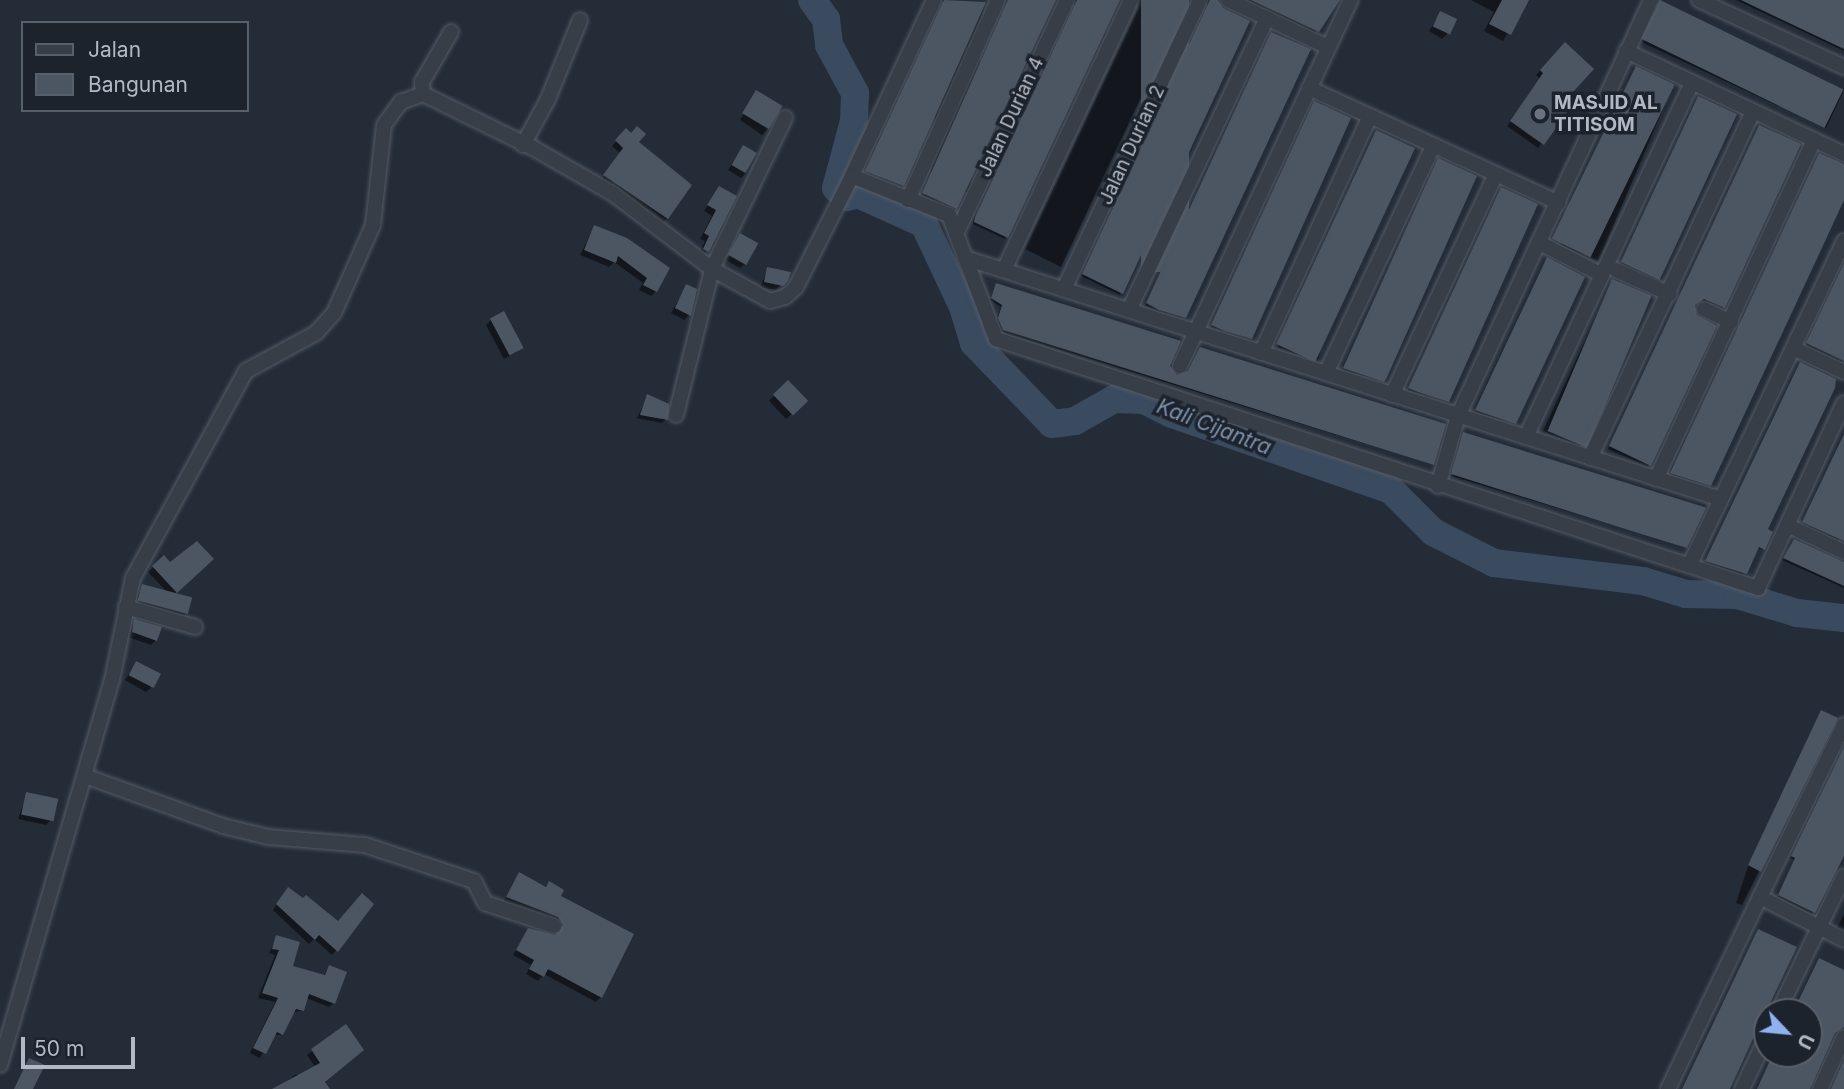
<!DOCTYPE html>
<style>
body{margin:0}
#map{position:relative;width:1844px;height:1089px;overflow:hidden;background:#242c38;font-family:Inter,sans-serif}
div>[style]{position:absolute}
.shadow>*{inset:0;background:#0007;transform-origin:0 0}
.river>*{height:28px;margin:-14px;padding:0 14px;transform-origin:14px;border-radius:14px;background:#3a4a5f}
.building>*{inset:0;background:#4c5663;transform-origin:0 0}
.roads{filter:drop-shadow(0 0 2px #555c66) drop-shadow(0 0 2px #555c66)}
.minor>*{height:14px;margin:-7px;padding:0 7px;transform-origin:7px;border-radius:7px;background:#373e48}
.dots>*{width:19px;height:19px;translate:-50% -50%;box-sizing:border-box;border:4px solid #1c232d;border-radius:50%}
span{translate:-50% -50%;white-space:nowrap;text-align:center;line-height:1.15;-webkit-text-stroke:7px #1c232d;paint-order:stroke}
.poi-label{font-size:19px;color:#b2b9c4;font-weight:700}
.left{translate:0 -50%;text-align:left}
.street-label{font-size:19px;color:#b2b9c4}
.water-label{font-size:21px;color:#7c8faa;font-style:italic}
.legend{position:absolute;left:21px;top:21px;width:228px;height:91px;box-sizing:border-box;background:#1c232d;border:2px solid #585f69;margin:0;padding:9px 12px;list-style:none;font-size:21px;color:#b2b9c4}
.legend li{display:flex;align-items:center;gap:14px;height:35px}
.legend b{width:35px;border:2px solid #585f69}
.north{position:absolute;left:1753px;top:998px;width:70px;height:70px;box-sizing:border-box;background:#1c232d;border:2px solid #585f69;border-radius:50%;rotate:116deg;font-size:19px;font-weight:700;line-height:28px;text-align:center;color:#b2b9c4}
.north::after{content:'';display:block;margin:auto;width:24px;height:32px;background:#8eb2ee;clip-path:polygon(50% 0,100% 100%,50% 72%,0 100%)}
.scale{position:absolute;left:21px;top:1037px;width:114px;height:32px;box-sizing:border-box;border:4px solid #b2b9c4;border-top:0;padding-left:9px;font-size:21px;line-height:24px;white-space:nowrap;color:#b2b9c4;-webkit-text-stroke:5px #1c232d;paint-order:stroke}
</style>
<div id="map">
<div class="shadow">
<i style="left:943px;top:0;width:41px;height:190px;rotate:4deg"></i>
<i style="clip-path:polygon(1009px 0,1054px 0,954px 210px,921px 195px)"></i>
<i style="clip-path:polygon(1072px 0,1118px 0,1005px 239px,973px 224px,973px 220px,1075px 7px)"></i>
<i style="clip-path:polygon(1136px 0,1187px 0,1061px 267px,1025px 249px,1139px 7px)"></i>
<i style="clip-path:polygon(1205px 0,1218px 0,1219px 7px,1120px 295px,1081px 276px,1208px 7px)"></i>
<i style="clip-path:polygon(1245px 0,1338px 0,1315px 33px)"></i>
<i style="clip-path:polygon(1471px 0,1521px 0,1526px 2px,1503px 41px,1484px 31px,1494px 12px)"></i>
<i style="clip-path:polygon(1736px 0,1844px 3px,1844px 51px)"></i>
<i style="left:1659px;top:4px;width:204px;height:42px;rotate:25deg"></i>
<i style="clip-path:polygon(1441px 13px,1447px 34px,1442px 39px,1429px 31px)"></i>
<i style="clip-path:polygon(1270px 36px,1185px 317px,1157px 311px,1145px 306px)"></i>
<i style="clip-path:polygon(1565px 45px,1561px 103px,1567px 108px,1538px 148px,1507px 126px,1540px 79px,1536px 75px)"></i>
<i style="left:1635px;top:70px;width:41px;height:190px;rotate:23deg"></i>
<i style="clip-path:polygon(755px 95px,767px 130px,762px 135px,740px 120px)"></i>
<i style="clip-path:polygon(1696px 100px,1661px 279px,1659px 281px,1620px 264px)"></i>
<i style="clip-path:polygon(1313px 105px,1250px 338px,1211px 327px)"></i>
<i style="clip-path:polygon(1758px 129px,1799px 145px,1723px 307px,1701px 300px,1693px 306px,1648px 467px,1608px 449px)"></i>
<i style="clip-path:polygon(626px 131px,637px 142px,667px 218px,662px 223px,600px 181px,620px 153px,612px 146px)"></i>
<i style="clip-path:polygon(1374px 134px,1318px 360px,1316px 362px,1278px 347px)"></i>
<i style="clip-path:polygon(743px 147px,746px 173px,741px 178px,728px 170px)"></i>
<i style="clip-path:polygon(1819px 155px,1844px 165px,1844px 196px,1709px 485px,1669px 474px)"></i>
<i style="clip-path:polygon(1437px 162px,1383px 381px,1342px 370px)"></i>
<i style="clip-path:polygon(719px 188px,734px 197px,703px 256px,699px 254px,705px 241px,700px 239px,712px 216px,704px 211px)"></i>
<i style="clip-path:polygon(1501px 189px,1448px 401px,1408px 390px,1499px 191px)"></i>
<i style="clip-path:polygon(594px 227px,626px 240px,656px 291px,651px 296px,639px 290px,643px 283px,614px 262px,609px 267px,580px 255px)"></i>
<i style="clip-path:polygon(741px 235px,745px 264px,740px 268px,726px 260px)"></i>
<i style="clip-path:polygon(1545px 261px,1515px 423px,1474px 412px)"></i>
<i style="clip-path:polygon(1844px 263px,1844px 358px,1841px 362px,1805px 346px)"></i>
<i style="clip-path:polygon(768px 269px,781px 285px,776px 290px,760px 287px)"></i>
<i style="clip-path:polygon(1613px 281px,1581px 444px,1579px 446px,1543px 431px)"></i>
<i style="clip-path:polygon(996px 285px,1168px 366px,1176px 377px,1188px 373px,1200px 349px,1432px 464px,1001px 332px,997px 320px,1001px 307px,990px 300px)"></i>
<i style="clip-path:polygon(687px 286px,689px 315px,684px 320px,671px 313px)"></i>
<i style="clip-path:polygon(491px 320px,522px 347px,517px 352px,504px 359px,486px 325px)"></i>
<i style="clip-path:polygon(1800px 364px,1764px 549px,1757px 548px,1743px 575px,1705px 563px)"></i>
<i style="left:788px;top:383px;width:25px;height:26px;rotate:47deg"></i>
<i style="clip-path:polygon(648px 396px,666px 419px,662px 423px,637px 418px)"></i>
<i style="clip-path:polygon(1844px 434px,1844px 530px,1838px 541px,1802px 524px)"></i>
<i style="clip-path:polygon(1462px 436px,1686px 547px,1451px 476px)"></i>
<i style="clip-path:polygon(1792px 543px,1844px 566px,1844px 588px,1782px 560px)"></i>
<i style="clip-path:polygon(164px 557px,170px 564px,212px 559px,174px 594px,185px 614px,180px 618px,134px 605px,142px 586px,168px 593px,148px 572px)"></i>
<i style="clip-path:polygon(135px 621px,156px 640px,151px 645px,128px 637px)"></i>
<i style="clip-path:polygon(137px 663px,151px 688px,146px 692px,125px 680px)"></i>
<i style="clip-path:polygon(1820px 714px,1836px 718px,1742px 905px,1736px 903px,1747px 869px)"></i>
<i style="clip-path:polygon(1844px 748px,1844px 850px,1812px 914px,1777px 897px,1795px 860px,1790px 858px)"></i>
<i style="clip-path:polygon(27px 794px,51px 820px,46px 825px,18px 819px)"></i>
<i style="clip-path:polygon(519px 874px,544px 888px,549px 883px,559px 896px,601px 997px,596px 1002px,544px 974px,538px 981px,526px 974px,531px 965px,513px 955px,529px 930px,554px 937px,560px 929px,503px 902px)"></i>
<i style="clip-path:polygon(284px 894px,337px 923px,355px 929px,332px 955px,314px 939px,309px 944px,273px 910px)"></i>
<i style="clip-path:polygon(1844px 914px,1844px 932px,1837px 928px)"></i>
<i style="clip-path:polygon(277px 937px,291px 967px,323px 976px,329px 967px,334px 1003px,329px 1007px,306px 998px,302px 1010px,292px 1013px,282px 1034px,272px 1036px,260px 1058px,250px 1053px,275px 1002px,258px 998px,275px 955px,269px 953px)"></i>
<i style="clip-path:polygon(346px 1026px,323px 1089px,277px 1089px,296px 1074px,300px 1079px,316px 1068px,307px 1055px)"></i>
</div>
<div class="river">
<i style="left:812px;top:0;width:24px;rotate:54deg"></i>
<i style="left:826px;top:19px;width:26px;rotate:83deg"></i>
<i style="left:829px;top:45px;width:55px;rotate:61.6deg"></i>
<i style="left:855px;top:93px;width:28px;rotate:92deg"></i>
<i style="left:854px;top:121px;width:69px;rotate:105deg"></i>
<i style="left:836px;top:188px;width:14px;rotate:39deg"></i>
<i style="left:847px;top:197px;width:11px;rotate:-15deg"></i>
<i style="left:858px;top:194px;width:72px;rotate:24.4deg"></i>
<i style="left:924px;top:224px;width:92px;rotate:64.8deg"></i>
<i style="left:963px;top:307px;width:38px;rotate:73deg"></i>
<i style="left:974px;top:343px;width:112px;rotate:46.1deg"></i>
<i style="left:1052px;top:424px;width:23px;rotate:-7deg"></i>
<i style="left:1075px;top:421px;width:45px;rotate:-29.4deg"></i>
<i style="left:1114px;top:399px;width:30px;rotate:2deg"></i>
<i style="left:1144px;top:400px;width:31px;rotate:27deg"></i>
<i style="left:1172px;top:414px;width:232px;rotate:19.1deg"></i>
<i style="left:1391px;top:490px;width:59px;rotate:45deg"></i>
<i style="left:1433px;top:532px;width:68px;rotate:26.9deg"></i>
<i style="left:1494px;top:563px;width:150px;rotate:6.9deg"></i>
<i style="left:1643px;top:581px;width:45px;rotate:16.8deg"></i>
<i style="left:1686px;top:594px;width:52px;rotate:1.1deg"></i>
<i style="left:1738px;top:595px;width:62px;rotate:17deg"></i>
<i style="left:1797px;top:613px;width:47px;rotate:6.1deg"></i>
</div>
<div class="building">
<i style="clip-path:polygon(944px 0,986px 2px,904px 186px,865px 171px)"></i>
<i style="clip-path:polygon(1008px 0,1056px 0,957px 209px,922px 193px)"></i>
<i style="clip-path:polygon(1077px 0,1120px 0,1008px 238px,974px 222px,975px 217px)"></i>
<i style="left:1141px;top:0;width:48px;height:272px"></i>
<i style="clip-path:polygon(1210px 0,1218px 0,1223px 8px,1250px 21px,1123px 294px,1082px 274px)"></i>
<i style="clip-path:polygon(1251px 0,1340px 0,1319px 32px)"></i>
<i style="clip-path:polygon(1502px 0,1529px 0,1511px 35px,1489px 24px)"></i>
<i style="left:1660px;top:0;width:204px;height:43px;rotate:26deg"></i>
<i style="clip-path:polygon(1741px 0,1844px 0,1844px 49px,1768px 13px)"></i>
<i style="left:1440px;top:11px;width:19px;height:17px;rotate:25deg"></i>
<i style="clip-path:polygon(1271px 32px,1311px 49px,1186px 318px,1159px 310px,1146px 303px)"></i>
<i style="clip-path:polygon(1565px 42px,1594px 69px,1563px 103px,1570px 108px,1544px 145px,1510px 121px,1543px 73px,1540px 70px)"></i>
<i style="left:1636px;top:66px;width:43px;height:192px;rotate:26deg"></i>
<i style="left:756px;top:90px;width:31px;height:27px;rotate:31deg"></i>
<i style="left:1698px;top:96px;width:43px;height:183px;rotate:25deg"></i>
<i style="clip-path:polygon(1314px 101px,1351px 118px,1252px 339px,1225px 331px,1211px 325px)"></i>
<i style="clip-path:polygon(1759px 125px,1801px 144px,1725px 308px,1704px 299px,1695px 305px,1697px 315px,1717px 326px,1651px 466px,1609px 446px)"></i>
<i style="clip-path:polygon(637px 126px,646px 134px,639px 142px,692px 185px,668px 219px,603px 175px,623px 148px,615px 140px,626px 128px,631px 133px)"></i>
<i style="left:1376px;top:130px;width:43px;height:236px;rotate:25deg"></i>
<i style="left:743px;top:145px;width:16px;height:23px;rotate:30deg"></i>
<i style="clip-path:polygon(1819px 153px,1844px 164px,1844px 200px,1820px 252px,1711px 486px,1670px 473px)"></i>
<i style="clip-path:polygon(1438px 158px,1477px 176px,1387px 377px,1384px 382px,1343px 368px)"></i>
<i style="clip-path:polygon(719px 186px,737px 196px,709px 252px,703px 249px,709px 236px,704px 233px,716px 210px,707px 205px)"></i>
<i style="clip-path:polygon(1501px 187px,1538px 204px,1449px 402px,1418px 392px,1408px 388px)"></i>
<i style="clip-path:polygon(594px 225px,627px 238px,670px 268px,657px 292px,643px 285px,647px 278px,618px 256px,616px 263px,584px 250px)"></i>
<i style="left:740px;top:233px;width:21px;height:25px;rotate:29deg"></i>
<i style="clip-path:polygon(1547px 257px,1585px 277px,1541px 371px,1516px 424px,1475px 410px)"></i>
<i style="clip-path:polygon(1844px 263px,1844px 361px,1806px 343px)"></i>
<i style="clip-path:polygon(767px 267px,791px 272px,788px 281px,783px 286px,764px 282px)"></i>
<i style="left:1612px;top:279px;width:43px;height:165px;rotate:23deg"></i>
<i style="clip-path:polygon(996px 283px,1181px 341px,1170px 366px,1177px 375px,1188px 371px,1200px 347px,1446px 424px,1434px 465px,1003px 330px,998px 318px,1002px 305px,991px 298px)"></i>
<i style="clip-path:polygon(686px 284px,697px 289px,691px 316px,675px 308px)"></i>
<i style="left:504px;top:311px;width:42px;height:16px;rotate:62deg"></i>
<i style="clip-path:polygon(1800px 362px,1836px 379px,1835px 388px,1768px 529px,1773px 532px,1765px 550px,1759px 547px,1747px 574px,1705px 561px)"></i>
<i style="left:788px;top:380px;width:29px;height:21px;rotate:46deg"></i>
<i style="clip-path:polygon(647px 394px,669px 404px,668px 420px,640px 415px)"></i>
<i style="clip-path:polygon(1463px 432px,1701px 506px,1706px 508px,1687px 548px,1638px 533px,1451px 474px)"></i>
<i style="clip-path:polygon(1844px 434px,1844px 541px,1802px 522px)"></i>
<i style="clip-path:polygon(1794px 539px,1844px 562px,1844px 586px,1783px 558px)"></i>
<i style="clip-path:polygon(197px 541px,214px 559px,177px 593px,152px 566px,164px 555px,170px 562px)"></i>
<i style="left:142px;top:584px;width:52px;height:17px;rotate:15deg"></i>
<i style="clip-path:polygon(134px 619px,162px 627px,157px 641px,132px 632px)"></i>
<i style="left:136px;top:661px;width:28px;height:16px;rotate:27deg"></i>
<i style="clip-path:polygon(1821px 710px,1838px 718px,1761px 872px,1748px 865px)"></i>
<i style="clip-path:polygon(1844px 747px,1844px 856px,1815px 913px,1778px 895px,1795px 858px,1791px 856px)"></i>
<i style="left:26px;top:792px;width:33px;height:23px;rotate:12deg"></i>
<i style="clip-path:polygon(519px 872px,546px 887px,549px 881px,564px 890px,561px 896px,634px 934px,602px 998px,548px 969px,544px 977px,529px 969px,534px 960px,516px 950px,528px 928px,555px 935px,563px 925px,558px 917px,506px 897px)"></i>
<i style="clip-path:polygon(288px 887px,303px 898px,306px 895px,338px 921px,362px 893px,374px 904px,338px 952px,319px 935px,315px 940px,276px 904px)"></i>
<i style="clip-path:polygon(1758px 929px,1797px 947px,1752px 1041px,1730px 1089px,1682px 1089px)"></i>
<i style="clip-path:polygon(276px 935px,300px 942px,293px 966px,325px 975px,329px 965px,347px 972px,335px 1004px,309px 994px,304px 1011px,296px 1009px,283px 1035px,277px 1032px,266px 1054px,253px 1048px,278px 998px,262px 993px,279px 950px,272px 949px)"></i>
<i style="clip-path:polygon(1819px 958px,1844px 970px,1844px 1027px,1835px 1033px,1810px 1089px,1757px 1089px,1773px 1054px,1809px 1054px,1809px 1012px,1793px 1012px)"></i>
<i style="clip-path:polygon(346px 1024px,364px 1050px,325px 1082px,330px 1089px,272px 1089px,320px 1063px,311px 1049px)"></i>
<i style="clip-path:polygon(29px 1058px,45px 1065px,33px 1089px,14px 1089px)"></i>
<i style="clip-path:polygon(1844px 1060px,1844px 1089px,1831px 1089px)"></i>
</div>
<div class="roads">
<div class="minor">
<i style="left:934px;top:0;width:194px;rotate:115deg"></i>
<i style="left:852px;top:176px;width:105px;rotate:21.9deg"></i>
<i style="left:949px;top:215px;width:133px;rotate:69.2deg"></i>
<i style="left:996px;top:339px;width:802px;rotate:18.1deg"></i>
<i style="left:1758px;top:588px;width:204px;rotate:-65.1deg"></i>
<i style="left:1228px;top:0;width:110px;rotate:25.2deg"></i>
<i style="left:1699px;top:0;width:160px;rotate:24.8deg"></i>
<i style="left:1626px;top:51px;width:241px;rotate:25.3deg"></i>
<i style="left:1309px;top:88px;width:275px;rotate:24.7deg"></i>
<i style="left:423px;top:94px;width:12px;rotate:-95deg"></i>
<i style="left:422px;top:82px;width:58px;rotate:-59.9deg"></i>
<i style="left:523px;top:145px;width:52px;rotate:-61.5deg"></i>
<i style="left:548px;top:99px;width:85px;rotate:-67.9deg"></i>
<i style="left:908px;top:200px;width:219px;rotate:-65.8deg"></i>
<i style="left:956px;top:234px;width:259px;rotate:-64.6deg"></i>
<i style="left:1540px;top:243px;width:70px;rotate:27.3deg"></i>
<i style="left:965px;top:258px;width:793px;rotate:17.68deg"></i>
<i style="left:1004px;top:270px;width:298px;rotate:-64.8deg"></i>
<i style="left:1616px;top:270px;width:59px;rotate:24deg"></i>
<i style="left:1064px;top:289px;width:319px;rotate:-64.8deg"></i>
<i style="left:1704px;top:309px;width:30px;rotate:26deg"></i>
<i style="left:1129px;top:310px;width:323px;rotate:-64.7deg"></i>
<i style="left:1795px;top:349px;width:54px;rotate:25.1deg"></i>
<i style="left:1261px;top:353px;width:261px;rotate:-65.3deg"></i>
<i style="left:1180px;top:366px;width:404px;rotate:-65deg"></i>
<i style="left:1326px;top:373px;width:252px;rotate:-64.7deg"></i>
<i style="left:1392px;top:395px;width:244px;rotate:-64.8deg"></i>
<i style="left:676px;top:415px;width:150px;rotate:-76.1deg"></i>
<i style="left:712px;top:269px;width:168px;rotate:-64.2deg"></i>
<i style="left:1526px;top:437px;width:391px;rotate:-64.9deg"></i>
<i style="left:1590px;top:458px;width:383px;rotate:-64.8deg"></i>
<i style="left:1656px;top:479px;width:374px;rotate:-65deg"></i>
<i style="left:1438px;top:486px;width:73px;rotate:-74.1deg"></i>
<i style="left:1458px;top:416px;width:459px;rotate:-65.1deg"></i>
<i style="left:1787px;top:525px;width:63px;rotate:25.3deg"></i>
<i style="left:1690px;top:564px;width:358px;rotate:-64.5deg"></i>
<i style="left:126px;top:607px;width:72px;rotate:16.2deg"></i>
<i style="left:1844px;top:725px;width:191px;rotate:116deg"></i>
<i style="left:1760px;top:897px;width:94px;rotate:27.1deg"></i>
<i style="left:85px;top:776px;width:147px;rotate:19.9deg"></i>
<i style="left:223px;top:826px;width:46px;rotate:13.7deg"></i>
<i style="left:268px;top:837px;width:97px;rotate:4.7deg"></i>
<i style="left:365px;top:845px;width:115px;rotate:18.3deg"></i>
<i style="left:474px;top:881px;width:25px;rotate:63deg"></i>
<i style="left:485px;top:903px;width:73px;rotate:18.4deg"></i>
<i style="left:1778px;top:1012px;width:151px;rotate:-64.1deg"></i>
<i style="left:0;top:1065px;width:401px;rotate:-73.8deg"></i>
<i style="left:112px;top:680px;width:104px;rotate:-78.4deg"></i>
<i style="left:133px;top:578px;width:236px;rotate:-61.4deg"></i>
<i style="left:246px;top:371px;width:80px;rotate:-28.5deg"></i>
<i style="left:316px;top:333px;width:27px;rotate:-48deg"></i>
<i style="left:334px;top:313px;width:96px;rotate:-66.1deg"></i>
<i style="left:373px;top:225px;width:101px;rotate:-83.7deg"></i>
<i style="left:384px;top:125px;width:29px;rotate:-54deg"></i>
<i style="left:401px;top:102px;width:23px;rotate:-20deg"></i>
<i style="left:423px;top:94px;width:123px;rotate:26.1deg"></i>
<i style="left:533px;top:148px;width:91px;rotate:29.7deg"></i>
<i style="left:612px;top:193px;width:126px;rotate:37.2deg"></i>
<i style="left:712px;top:269px;width:66px;rotate:28.9deg"></i>
<i style="left:770px;top:301px;width:16px;rotate:-15deg"></i>
<i style="left:785px;top:297px;width:15px;rotate:-42deg"></i>
<i style="left:796px;top:287px;width:124px;rotate:-63.2deg"></i>
<i style="left:1668px;top:1089px;width:213px;rotate:-64.4deg"></i>
<i style="left:1742px;top:1089px;width:59px;rotate:-64.7deg"></i>
<i style="left:1820px;top:1089px;width:57px;rotate:-65.2deg"></i>
</div>
</div>
<div class="dots">
<i style="left:1540px;top:114px;background:#6b7280"></i>
</div>
<div class="poi-label">
<span class="left" style="left:1554px;top:114px">MASJID AL<br>TITISOM</span>
</div>
<div class="street-label">
<span style="left:1011px;top:117px;rotate:-65deg">Jalan Durian 4</span>
<span style="left:1132px;top:145px;rotate:-65deg">Jalan Durian 2</span>
</div>
<div class="water-label">
<span style="left:1214px;top:427px;rotate:21deg">Kali Cijantra</span>
</div>
<ul class="legend">
<li><b style="height:9px;background:#373e48"></b>Jalan</li>
<li><b style="height:19px;background:#4c5663"></b>Bangunan</li>
</ul>
<div class="north">U</div>
<div class="scale">50 m</div>
</div>
